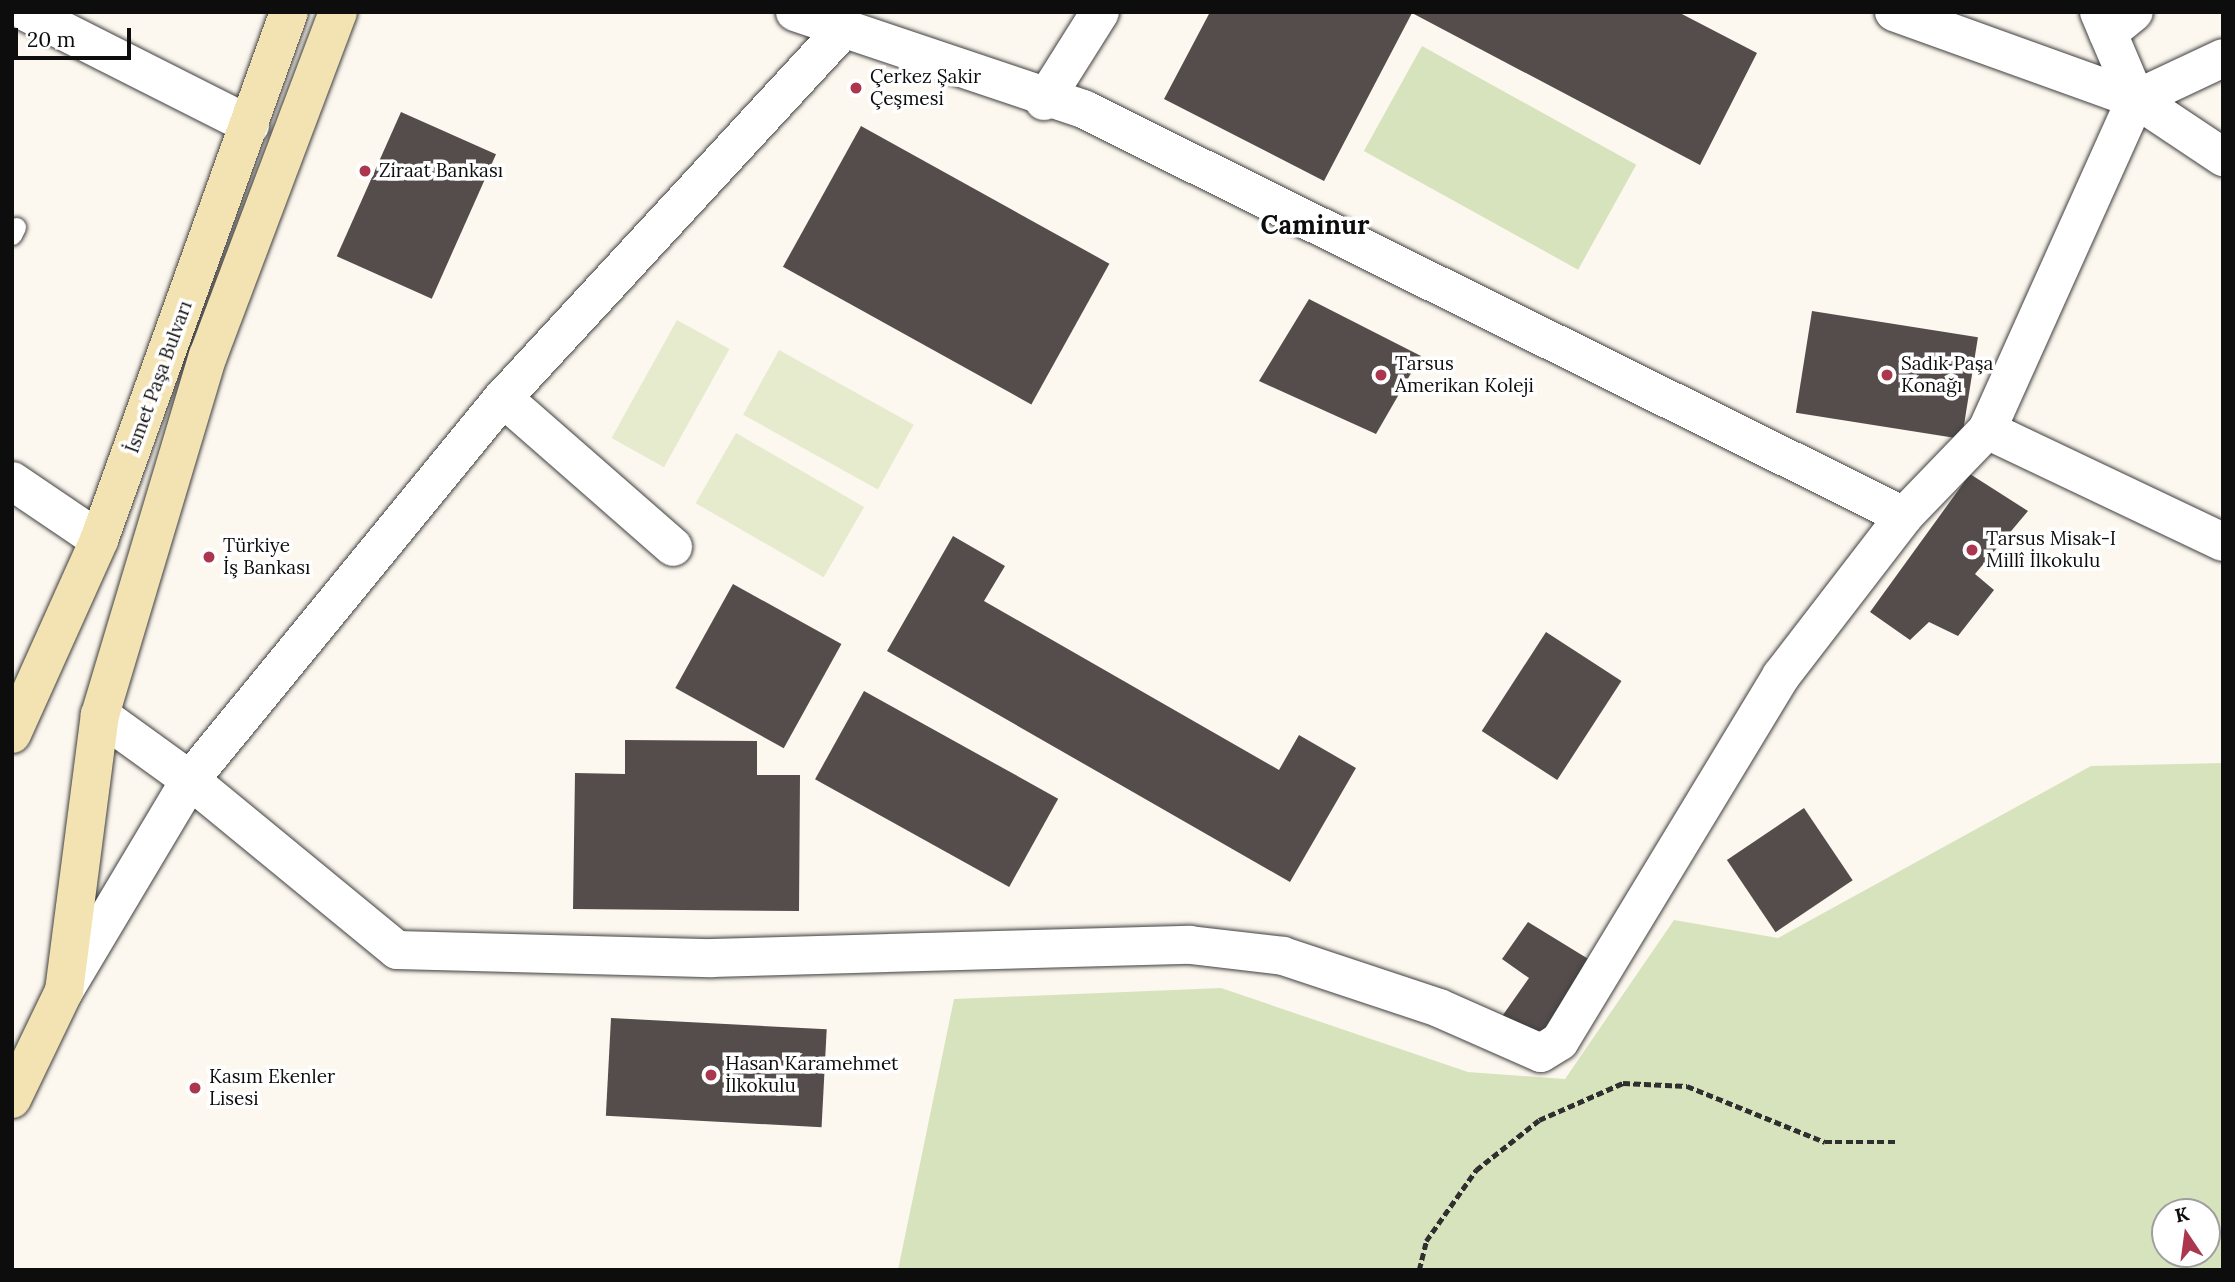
<!DOCTYPE html>
<meta charset="utf-8">
<style>
body{margin:0}
#map{position:relative;width:2235px;height:1282px;overflow:hidden;background:#fdf8ef;font-family:Lora,serif}
div>[style]{position:absolute}
.green>*{inset:0;background:#d7e3bd;transform-origin:0 0}
.pitch>*{inset:0;background:#e6ebcd;transform-origin:0 0}
.building>*{inset:0;background:#544d4b;transform-origin:0 0}
.path>*{height:4.5px;margin-top:-2.25px;transform-origin:0;background:repeating-linear-gradient(90deg,#2f2f2f 0 7px,transparent 0 10.5px)}
.roads{filter:drop-shadow(0 0 2px #404040) drop-shadow(0 0 2px #404040)}
.service>*{height:19px;margin:-9.5px;padding:0 9.5px;transform-origin:9.5px;border-radius:9.5px;background:#fff}
.minor>*{height:38px;margin:-19px;padding:0 19px;transform-origin:19px;border-radius:19px;background:#fff}
.tertiary>*{height:38px;margin:-19px;padding:0 19px;transform-origin:19px;border-radius:19px;background:#fff}
.secondary>*{height:38px;margin:-19px;padding:0 19px;transform-origin:19px;border-radius:19px;background:#f4e3b2}
.dots>*{width:19px;height:19px;translate:-50% -50%;box-sizing:border-box;border:4px solid #fff;border-radius:50%}
span{translate:-50% -50%;white-space:nowrap;text-align:center;line-height:1.15;-webkit-text-stroke:7px #fff;paint-order:stroke}
.poi-label{font-size:19px;color:#0d0d0d}
.left{translate:0 -50%;text-align:left}
.street-label{font-size:19px;color:#0d0d0d}
.district-label{font-size:26px;color:#0d0d0d;font-weight:700}
.frame{position:absolute;inset:0;border:14px solid #0d0d0d;pointer-events:none}
.north{position:absolute;left:2151px;top:1198px;width:70px;height:70px;box-sizing:border-box;background:#fff;border:2px solid #9e9e9e;border-radius:50%;rotate:347deg;font-size:19px;font-weight:700;line-height:28px;text-align:center;color:#0d0d0d}
.north::after{content:'';display:block;margin:auto;width:24px;height:32px;background:#ab374f;clip-path:polygon(50% 0,100% 100%,50% 72%,0 100%)}
.scale{position:absolute;left:14px;top:28px;width:117px;height:32px;box-sizing:border-box;border:4px solid #0d0d0d;border-top:0;padding-left:9px;font-size:21px;line-height:24px;white-space:nowrap;color:#0d0d0d;-webkit-text-stroke:5px #fff;paint-order:stroke}
</style>
<div id="map">
<div class="green">
<i style="left:1422px;top:46px;width:245px;height:120px;rotate:29deg"></i>
<i style="clip-path:polygon(evenodd,2223px 763px,2223px 1270px,898px 1270px,954px 999px,1221px 988px,1468px 1072px,1565px 1079px,1674px 920px,1778px 938px,2091px 766px,2223px 763px,2165px 1212px,2207px 1212px,2207px 1254px,2165px 1254px,2165px 1212px)"></i>
</div>
<div class="pitch">
<i style="left:677px;top:320px;width:60px;height:135px;rotate:29deg"></i>
<i style="left:779px;top:350px;width:154px;height:74px;rotate:29deg"></i>
<i style="left:736px;top:433px;width:148px;height:81px;rotate:30deg"></i>
</div>
<div class="building">
<i style="clip-path:polygon(1210px 12px,1678px 12px,1757px 53px,1700px 165px,1412px 13px,1324px 181px,1164px 99px)"></i>
<i style="left:401px;top:112px;width:104px;height:158px;rotate:24deg"></i>
<i style="left:861px;top:126px;width:284px;height:161px;rotate:29deg"></i>
<i style="clip-path:polygon(1309px 299px,1421px 356px,1376px 434px,1259px 381px)"></i>
<i style="left:1812px;top:311px;width:168px;height:103px;rotate:9deg"></i>
<i style="clip-path:polygon(1970px 474px,2028px 511px,1975px 574px,1994px 590px,1958px 636px,1929px 622px,1910px 640px,1870px 612px)"></i>
<i style="clip-path:polygon(953px 536px,1005px 566px,984px 601px,1279px 770px,1299px 735px,1356px 768px,1290px 882px,887px 651px)"></i>
<i style="left:733px;top:584px;width:124px;height:119px;rotate:29deg"></i>
<i style="left:1546px;top:632px;width:90px;height:118px;rotate:33deg"></i>
<i style="left:864px;top:691px;width:222px;height:101px;rotate:29deg"></i>
<i style="clip-path:polygon(625px 740px,757px 741px,757px 775px,800px 775px,799px 911px,573px 909px,575px 773px,625px 774px)"></i>
<i style="left:1804px;top:808px;width:87px;height:93px;rotate:56deg"></i>
<i style="clip-path:polygon(1528px 922px,1590px 960px,1537px 1040px,1498px 1022px,1529px 978px,1502px 959px)"></i>
<i style="left:611px;top:1018px;width:216px;height:98px;rotate:3deg"></i>
</div>
<div class="path">
<i style="left:1419px;top:1270px;width:30px;rotate:-76deg"></i>
<i style="left:1426px;top:1241px;width:87px;rotate:-54.8deg"></i>
<i style="left:1476px;top:1170px;width:80px;rotate:-38.4deg"></i>
<i style="left:1539px;top:1120px;width:92px;rotate:-23.8deg"></i>
<i style="left:1623px;top:1083px;width:64px;rotate:2.7deg"></i>
<i style="left:1687px;top:1086px;width:149px;rotate:22.1deg"></i>
<i style="left:1825px;top:1142px;width:70px"></i>
</div>
<div class="roads">
<div class="service">
<i style="left:12px;top:235px;width:9px;rotate:-63deg"></i>
</div>
<div class="minor">
<i style="left:26px;top:12px;width:251px;rotate:26.8deg"></i>
<i style="left:795px;top:12px;width:304px;rotate:18.6deg"></i>
<i style="left:1083px;top:109px;width:916px;rotate:26.37deg"></i>
<i style="left:2108px;top:33px;width:33px;rotate:-39deg"></i>
<i style="left:1044px;top:101px;width:105px;rotate:-57.8deg"></i>
<i style="left:503px;top:398px;width:226px;rotate:41.2deg"></i>
<i style="left:1987px;top:430px;width:261px;rotate:25.4deg"></i>
<i style="left:12px;top:481px;width:105px;rotate:34.1deg"></i>
<i style="left:100px;top:715px;width:111px;rotate:35.8deg"></i>
<i style="left:190px;top:780px;width:268px;rotate:39.4deg"></i>
<i style="left:397px;top:950px;width:315px;rotate:1.5deg"></i>
<i style="left:712px;top:958px;width:478px;rotate:-1.6deg"></i>
<i style="left:1190px;top:945px;width:94px;rotate:6.7deg"></i>
<i style="left:1283px;top:956px;width:164px;rotate:18.4deg"></i>
<i style="left:1439px;top:1008px;width:111px;rotate:23.8deg"></i>
<i style="left:1541px;top:1053px;width:22px;rotate:-32deg"></i>
<i style="left:1560px;top:1041px;width:427px;rotate:-58.8deg"></i>
<i style="left:1781px;top:676px;width:202px;rotate:-52.4deg"></i>
<i style="left:1904px;top:516px;width:120px;rotate:-46deg"></i>
<i style="left:1987px;top:430px;width:363px;rotate:-65.8deg"></i>
<i style="left:2136px;top:99px;width:96px;rotate:-25.2deg"></i>
<i style="left:64px;top:991px;width:246px;rotate:-59.2deg"></i>
<i style="left:190px;top:780px;width:494px;rotate:-50.7deg"></i>
<i style="left:503px;top:398px;width:500px;rotate:-47.3deg"></i>
</div>
<div class="tertiary">
<i style="left:1894px;top:12px;width:257px;rotate:19.8deg"></i>
<i style="left:2136px;top:99px;width:105px;rotate:33.7deg"></i>
<i style="left:2099px;top:12px;width:95px;rotate:67deg"></i>
</div>
<div class="secondary">
<i style="left:12px;top:734px;width:213px;rotate:-65.8deg"></i>
<i style="left:99px;top:540px;width:561px;rotate:-70.21deg"></i>
<i style="left:12px;top:1099px;width:120px;rotate:-64.3deg"></i>
<i style="left:64px;top:991px;width:278px;rotate:-82.6deg"></i>
<i style="left:100px;top:715px;width:375px;rotate:-73.3deg"></i>
<i style="left:208px;top:356px;width:368px;rotate:-69.3deg"></i>
</div>
</div>
<div class="dots">
<i style="left:856px;top:88px;background:#ab374f"></i>
<i style="left:365px;top:171px;background:#ab374f"></i>
<i style="left:1381px;top:375px;background:#ab374f"></i>
<i style="left:1887px;top:375px;background:#ab374f"></i>
<i style="left:1972px;top:550px;background:#ab374f"></i>
<i style="left:209px;top:557px;background:#ab374f"></i>
<i style="left:711px;top:1075px;background:#ab374f"></i>
<i style="left:195px;top:1088px;background:#ab374f"></i>
</div>
<div class="poi-label">
<span class="left" style="left:870px;top:88px">Çerkez Şakir<br>Çeşmesi</span>
<span class="left" style="left:379px;top:171px">Ziraat Bankası</span>
<span class="left" style="left:1395px;top:375px">Tarsus<br>Amerikan Koleji</span>
<span class="left" style="left:1901px;top:375px">Sadık Paşa<br>Konağı</span>
<span class="left" style="left:1986px;top:550px">Tarsus Misak-I<br>Millî İlkokulu</span>
<span class="left" style="left:223px;top:557px">Türkiye<br>İş Bankası</span>
<span class="left" style="left:725px;top:1075px">Hasan Karamehmet<br>İlkokulu</span>
<span class="left" style="left:209px;top:1088px">Kasım Ekenler<br>Lisesi</span>
</div>
<div class="street-label">
<span style="left:159px;top:377px;rotate:-70deg">İsmet Paşa Bulvarı</span>
</div>
<div class="district-label">
<span style="left:1315px;top:225px">Caminur</span>
</div>
<div class="frame"></div>
<div class="north">K</div>
<div class="scale">20 m</div>
</div>
